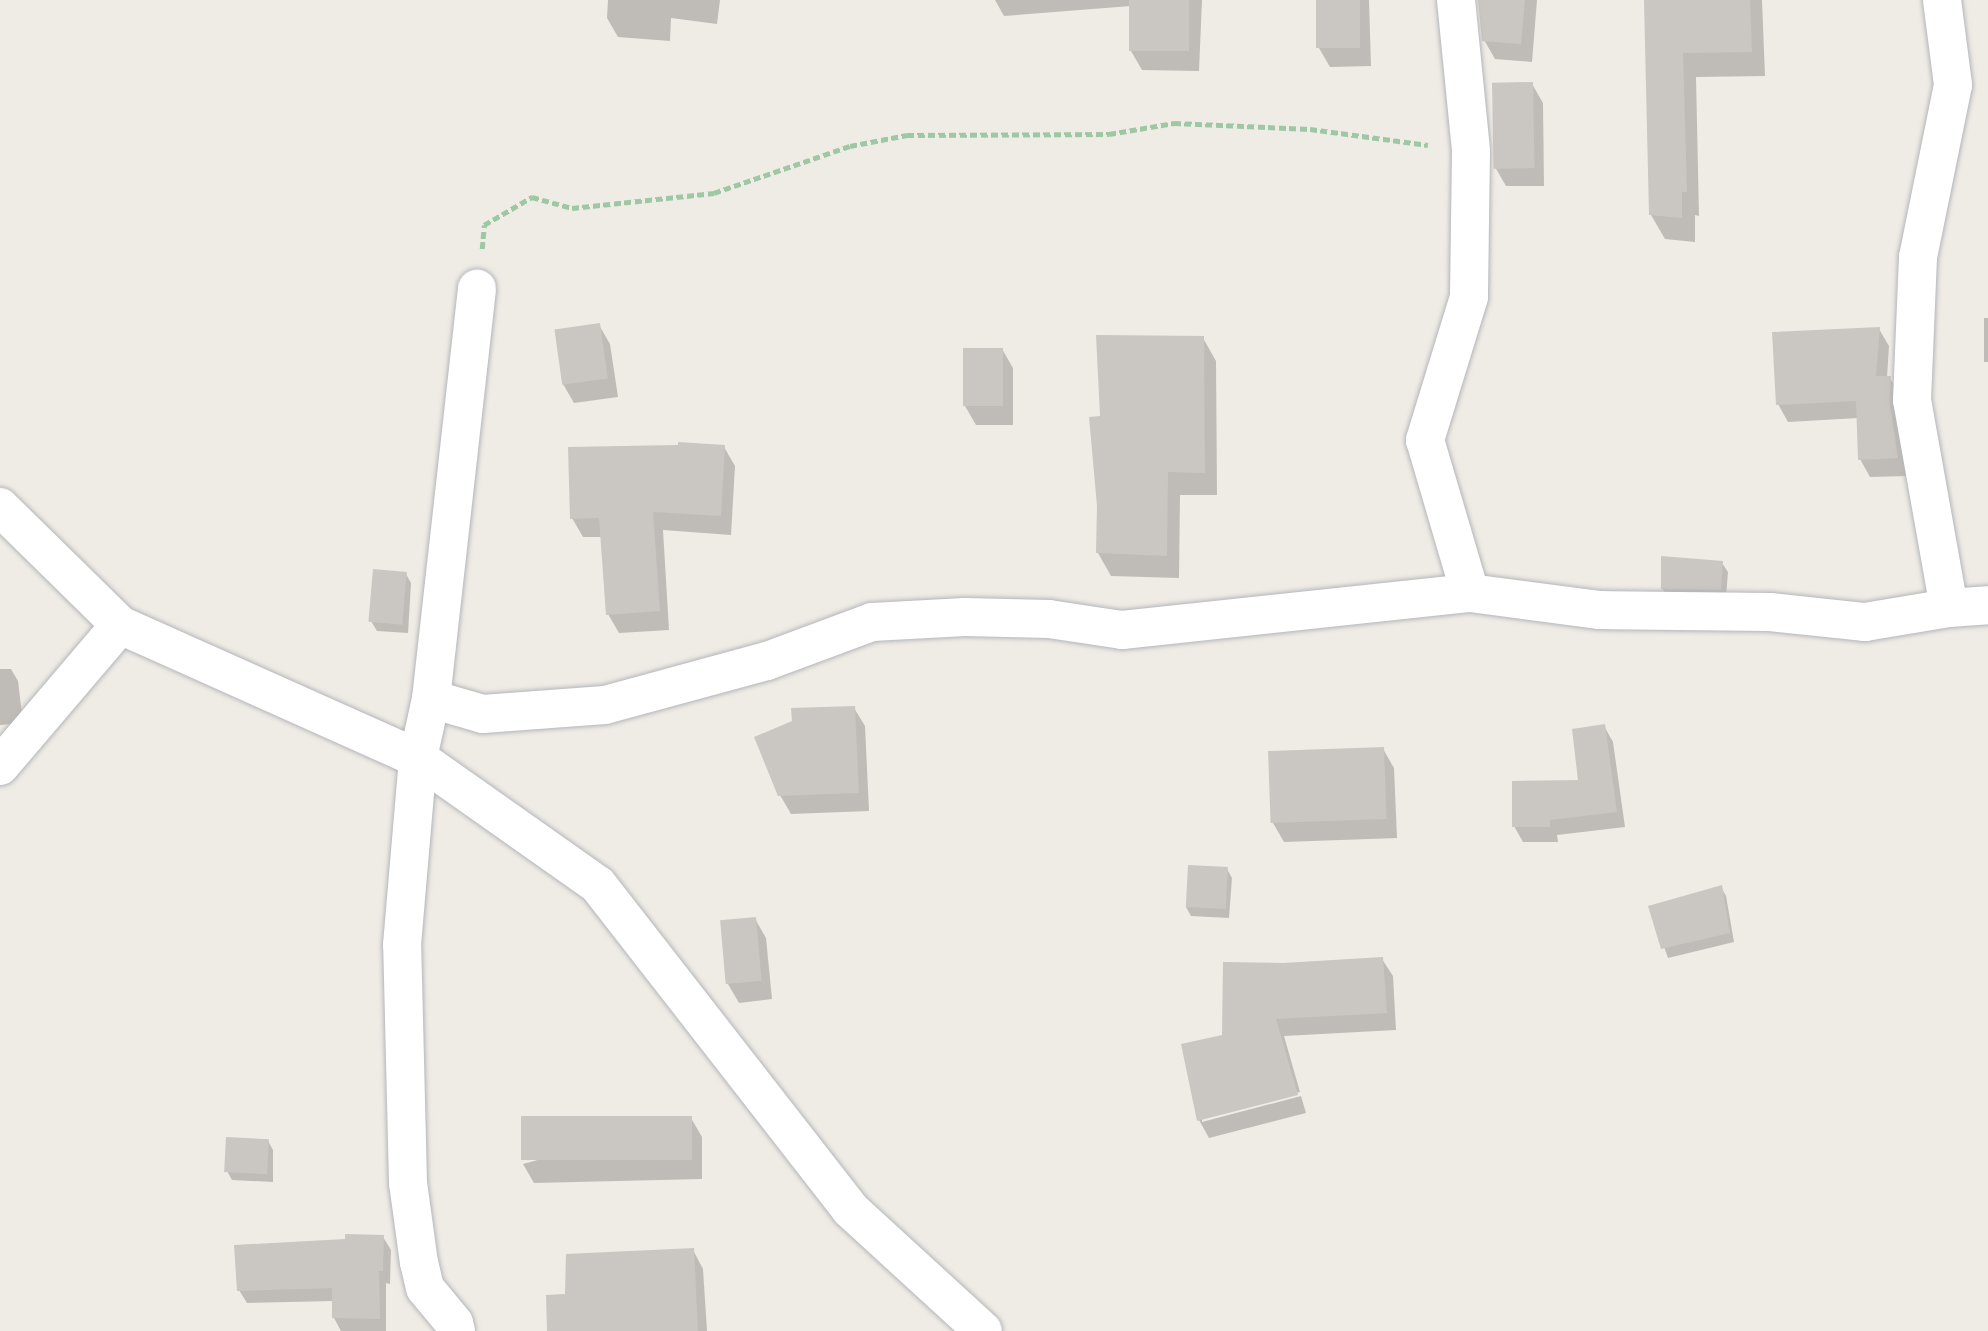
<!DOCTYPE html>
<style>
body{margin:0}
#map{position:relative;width:1988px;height:1331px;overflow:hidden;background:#efebe5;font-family:"Noto Sans",sans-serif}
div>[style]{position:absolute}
.shadow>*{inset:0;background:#0003;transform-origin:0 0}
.building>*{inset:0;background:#cac6c2;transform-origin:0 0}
.path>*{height:4.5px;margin-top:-2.25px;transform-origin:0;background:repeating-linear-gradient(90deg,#9ec8a4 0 7px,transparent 0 10.5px)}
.roads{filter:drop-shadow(0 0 2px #b3b6b9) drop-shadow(0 0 2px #b3b6b9)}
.minor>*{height:38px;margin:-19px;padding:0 19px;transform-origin:19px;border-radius:19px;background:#fff}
span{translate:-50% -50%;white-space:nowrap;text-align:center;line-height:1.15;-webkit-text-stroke:5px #fff;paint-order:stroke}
</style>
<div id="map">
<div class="shadow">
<i style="clip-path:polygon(608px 0,720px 0,717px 24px,671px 18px,670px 41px,618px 37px,607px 18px)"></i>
<i style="clip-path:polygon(995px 0,1202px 0,1199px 71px,1142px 70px,1131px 51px,1131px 6px,1004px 16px)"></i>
<i style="clip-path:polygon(1317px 0,1369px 0,1371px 66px,1330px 67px,1319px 48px)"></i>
<i style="clip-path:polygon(1480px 0,1537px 0,1532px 62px,1495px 59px,1484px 40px)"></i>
<i style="clip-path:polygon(1646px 0,1762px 0,1765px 76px,1696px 77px,1699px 216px,1695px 215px,1695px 242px,1665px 239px,1651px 215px)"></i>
<i style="clip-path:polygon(1532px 84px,1543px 103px,1544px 186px,1506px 186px,1495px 167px)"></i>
<i style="left:1984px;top:318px;width:4px;height:44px"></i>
<i style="clip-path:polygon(599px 325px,610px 344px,618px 397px,574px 403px,563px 384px,556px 330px)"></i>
<i style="clip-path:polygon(1879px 329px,1889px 346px,1887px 378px,1890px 378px,1900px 395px,1907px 476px,1870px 477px,1860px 459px,1858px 418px,1788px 422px,1778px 404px)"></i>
<i style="clip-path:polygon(1203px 338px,1216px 361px,1217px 495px,1180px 495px,1179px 578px,1111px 576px,1098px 553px,1102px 418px)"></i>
<i style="clip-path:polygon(1002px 349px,1013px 368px,1013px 425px,976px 425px,965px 406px)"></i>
<i style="clip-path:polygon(724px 447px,735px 466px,731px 535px,663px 530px,669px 630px,619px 633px,608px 614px,602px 537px,583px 537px,572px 518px)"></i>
<i style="clip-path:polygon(1722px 563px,1728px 572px,1726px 598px,1668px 598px,1662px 588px)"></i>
<i style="clip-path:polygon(406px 574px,411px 583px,408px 633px,377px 631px,371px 621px)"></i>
<i style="clip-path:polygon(0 669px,11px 669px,18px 681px,23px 723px,0 725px)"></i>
<i style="clip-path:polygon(854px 708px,865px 726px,869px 811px,791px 814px,780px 795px)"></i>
<i style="clip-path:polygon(1604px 726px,1613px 742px,1625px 827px,1557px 835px,1558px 842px,1523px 842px,1514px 826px,1580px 782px)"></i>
<i style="clip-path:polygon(1383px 749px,1394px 768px,1397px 838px,1284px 842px,1273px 823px)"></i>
<i style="clip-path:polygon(1227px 869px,1232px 878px,1229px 918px,1191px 916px,1186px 907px)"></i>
<i style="clip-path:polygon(1721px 887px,1726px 896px,1734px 942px,1668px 958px,1650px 907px)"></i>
<i style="clip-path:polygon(755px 919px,766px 938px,772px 999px,739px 1003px,728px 984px)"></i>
<i style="clip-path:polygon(1382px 959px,1393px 976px,1396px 1030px,1284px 1036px,1300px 1092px,1202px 1118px,1202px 1122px,1301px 1096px,1306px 1113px,1209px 1138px,1199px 1120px,1224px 1037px,1283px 965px)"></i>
<i style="clip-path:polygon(691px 1118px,702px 1137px,702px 1179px,534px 1183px,523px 1164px)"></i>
<i style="clip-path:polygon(268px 1141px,273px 1150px,273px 1182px,232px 1180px,227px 1171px)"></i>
<i style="clip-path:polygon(383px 1237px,391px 1250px,390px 1284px,386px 1283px,386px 1331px,341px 1331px,334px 1318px,334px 1301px,247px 1303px,239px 1290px)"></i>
<i style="clip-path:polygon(693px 1250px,703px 1269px,707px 1331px,549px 1331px,567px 1296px)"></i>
</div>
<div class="building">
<i style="left:1129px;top:0;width:60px;height:51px"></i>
<i style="left:1316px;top:0;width:44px;height:48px"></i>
<i style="clip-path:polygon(1478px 0,1525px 0,1521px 44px,1482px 41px)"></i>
<i style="clip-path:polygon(1644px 0,1750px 0,1752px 52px,1683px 53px,1687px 192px,1682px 192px,1682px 218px,1649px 215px)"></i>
<i style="left:1533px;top:82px;width:86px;height:41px;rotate:89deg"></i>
<i style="left:600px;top:323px;width:56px;height:46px;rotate:82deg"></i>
<i style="clip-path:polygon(1880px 327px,1876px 376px,1891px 376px,1890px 404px,1898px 458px,1858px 460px,1856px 401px,1776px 405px,1772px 332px)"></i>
<i style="clip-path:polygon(1096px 335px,1204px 336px,1205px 473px,1168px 472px,1167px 556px,1096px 553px,1097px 506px,1089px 417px,1100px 416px)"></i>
<i style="left:963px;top:348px;width:40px;height:58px"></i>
<i style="clip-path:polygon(678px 442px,725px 445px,721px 516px,653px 512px,660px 611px,606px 615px,599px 518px,570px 519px,568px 447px,678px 445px)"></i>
<i style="clip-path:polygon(1661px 556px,1723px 561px,1721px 590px,1661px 589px)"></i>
<i style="left:373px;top:569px;width:34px;height:53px;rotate:5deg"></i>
<i style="clip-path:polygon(855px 706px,859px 793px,778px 796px,754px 737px,792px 721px,791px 708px)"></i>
<i style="clip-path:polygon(1605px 724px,1617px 812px,1550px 820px,1550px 827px,1512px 827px,1512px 781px,1578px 780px,1572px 729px)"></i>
<i style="left:1384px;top:747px;width:72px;height:116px;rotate:88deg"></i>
<i style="left:1188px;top:865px;width:40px;height:42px;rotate:3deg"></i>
<i style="clip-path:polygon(1722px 885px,1730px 933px,1661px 949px,1648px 906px)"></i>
<i style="left:756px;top:917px;width:64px;height:36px;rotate:85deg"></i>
<i style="clip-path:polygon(1383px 957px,1387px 1013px,1276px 1019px,1298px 1095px,1197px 1121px,1181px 1044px,1222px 1035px,1223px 962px,1283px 963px)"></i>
<i style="left:692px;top:1116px;width:44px;height:171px;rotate:90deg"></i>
<i style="left:226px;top:1137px;width:43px;height:35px;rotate:3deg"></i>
<i style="clip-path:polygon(345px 1234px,384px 1235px,383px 1271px,379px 1271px,380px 1319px,332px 1318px,332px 1288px,237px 1291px,234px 1245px,345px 1239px)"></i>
<i style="clip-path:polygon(694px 1248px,698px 1331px,547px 1331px,546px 1295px,565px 1294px,566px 1254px)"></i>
</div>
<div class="path">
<i style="left:482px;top:249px;width:24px;rotate:-85deg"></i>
<i style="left:484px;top:225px;width:56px;rotate:-30.3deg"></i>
<i style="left:532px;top:197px;width:41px;rotate:15.4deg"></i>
<i style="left:572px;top:208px;width:143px;rotate:-6deg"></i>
<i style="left:714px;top:193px;width:144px;rotate:-19.1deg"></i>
<i style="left:850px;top:146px;width:58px;rotate:-10.9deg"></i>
<i style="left:907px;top:135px;width:202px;rotate:-0.3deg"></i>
<i style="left:1109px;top:134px;width:66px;rotate:-9.6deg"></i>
<i style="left:1174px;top:123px;width:136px;rotate:2.5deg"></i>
<i style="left:1310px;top:129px;width:119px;rotate:7.7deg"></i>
</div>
<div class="roads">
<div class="minor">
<i style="left:1456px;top:0;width:152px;rotate:84.3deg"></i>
<i style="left:1471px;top:151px;width:146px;rotate:90.8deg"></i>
<i style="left:1469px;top:297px;width:150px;rotate:107.1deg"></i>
<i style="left:1425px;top:440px;width:159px;rotate:73.6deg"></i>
<i style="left:1942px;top:0;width:86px;rotate:82.6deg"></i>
<i style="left:1953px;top:85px;width:176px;rotate:101.5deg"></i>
<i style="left:1918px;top:257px;width:143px;rotate:92.4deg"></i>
<i style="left:1912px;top:400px;width:211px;rotate:79.9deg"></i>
<i style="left:0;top:507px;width:168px;rotate:44.5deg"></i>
<i style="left:120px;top:625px;width:326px;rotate:24.1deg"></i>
<i style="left:418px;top:758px;width:220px;rotate:35.2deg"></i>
<i style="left:598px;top:885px;width:410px;rotate:52.1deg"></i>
<i style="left:850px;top:1209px;width:180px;rotate:42.5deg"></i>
<i style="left:431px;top:699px;width:54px;rotate:16.1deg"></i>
<i style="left:483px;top:714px;width:122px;rotate:-4.2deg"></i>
<i style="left:605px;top:705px;width:168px;rotate:-15.2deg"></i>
<i style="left:767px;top:661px;width:112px;rotate:-20.4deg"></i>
<i style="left:872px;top:622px;width:93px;rotate:-3.1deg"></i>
<i style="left:965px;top:617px;width:84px;rotate:1.4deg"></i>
<i style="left:1049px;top:619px;width:74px;rotate:8.6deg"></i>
<i style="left:1122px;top:630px;width:350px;rotate:-6.1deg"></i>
<i style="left:1470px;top:593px;width:131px;rotate:7.5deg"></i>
<i style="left:1600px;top:610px;width:170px;rotate:0.7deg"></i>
<i style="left:1770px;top:612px;width:96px;rotate:6deg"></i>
<i style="left:1865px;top:622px;width:85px;rotate:-9.5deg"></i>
<i style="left:1949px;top:608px;width:39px;rotate:-4deg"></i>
<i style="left:0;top:766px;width:185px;rotate:-49.6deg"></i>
<i style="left:456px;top:1331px;width:8px;rotate:-104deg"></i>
<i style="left:454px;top:1323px;width:45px;rotate:-129.6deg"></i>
<i style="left:425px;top:1288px;width:26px;rotate:-103deg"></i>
<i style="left:419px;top:1263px;width:81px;rotate:-97.8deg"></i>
<i style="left:408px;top:1183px;width:238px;rotate:-91.4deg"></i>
<i style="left:402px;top:945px;width:188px;rotate:-85.1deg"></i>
<i style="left:418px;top:758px;width:60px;rotate:-77.6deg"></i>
<i style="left:431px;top:699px;width:413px;rotate:-83.6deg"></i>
</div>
</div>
</div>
